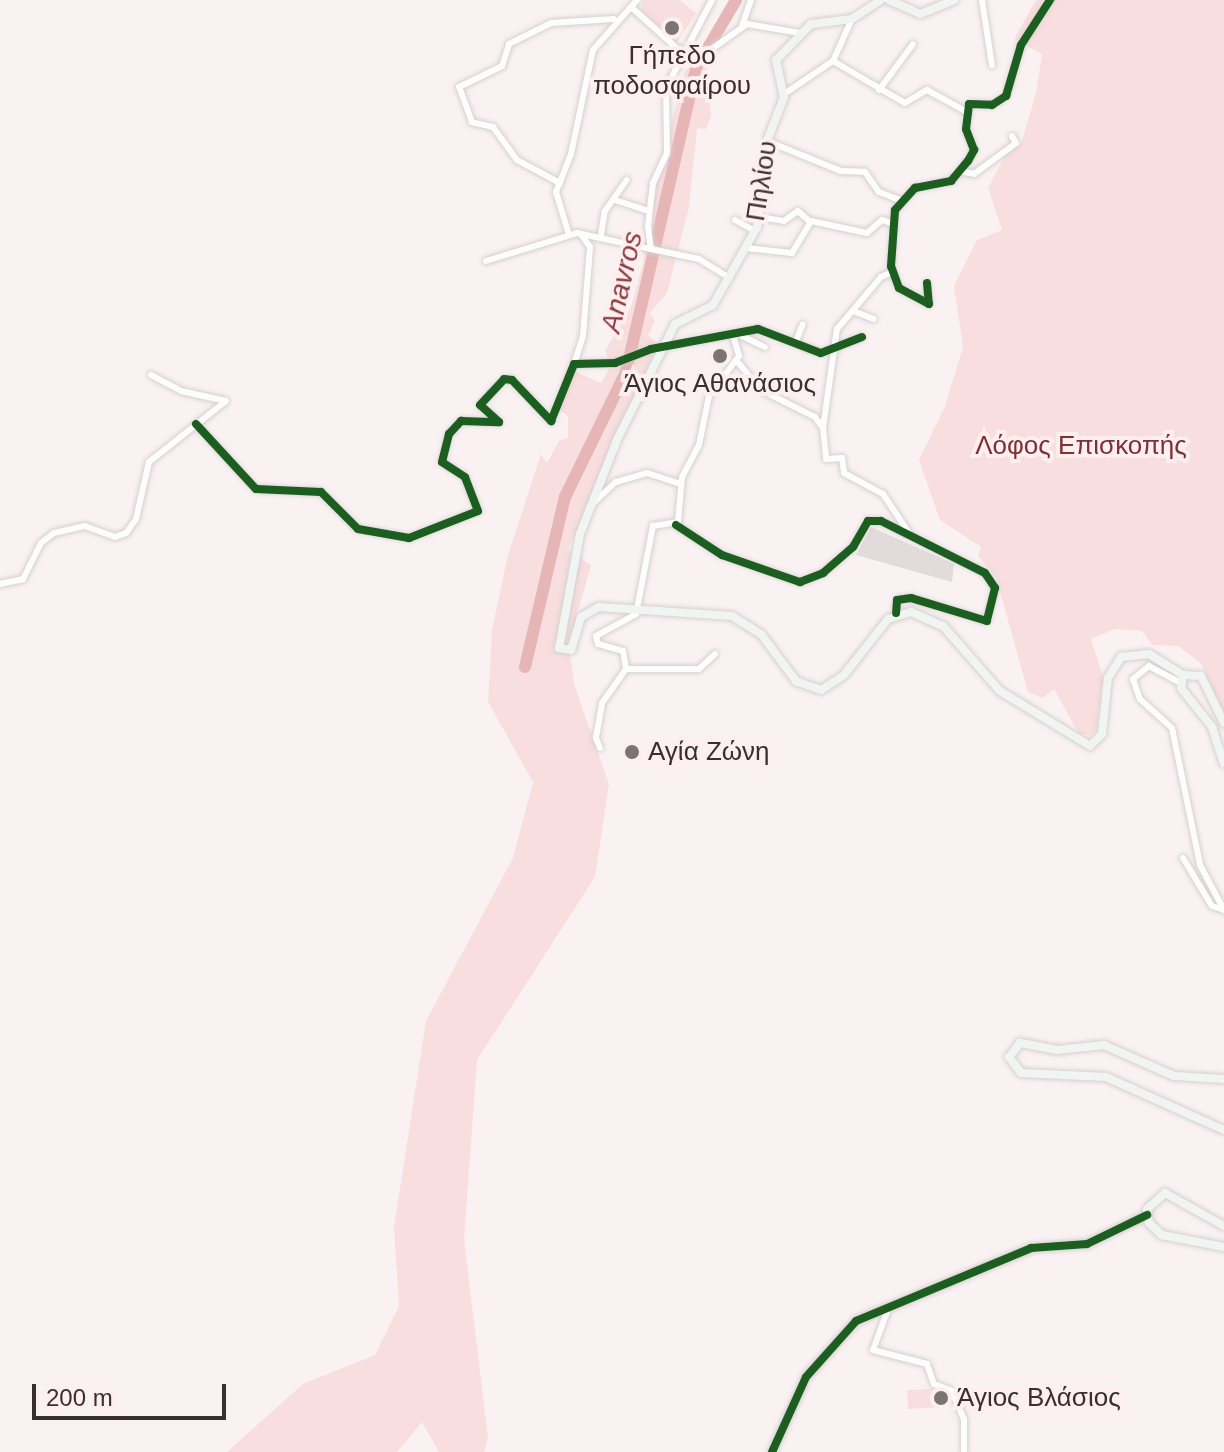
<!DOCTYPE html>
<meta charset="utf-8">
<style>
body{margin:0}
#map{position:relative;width:1224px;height:1452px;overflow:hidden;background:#faf2f2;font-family:Helvetica,sans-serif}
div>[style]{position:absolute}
.green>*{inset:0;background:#f8dede;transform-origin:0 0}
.river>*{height:12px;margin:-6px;padding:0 6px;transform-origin:6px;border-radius:6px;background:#e6b5b6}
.building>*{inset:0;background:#e2dbdb}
.roads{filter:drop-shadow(0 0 2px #d6d0d0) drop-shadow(0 0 2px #d6d0d0)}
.street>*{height:6px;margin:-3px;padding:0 3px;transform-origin:3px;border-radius:3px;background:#fefdfd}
.secondary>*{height:8px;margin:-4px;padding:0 4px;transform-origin:4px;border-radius:4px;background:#f0f5f3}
.cycleway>*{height:8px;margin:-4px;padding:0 4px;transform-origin:4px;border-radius:4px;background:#1b5e20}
.dots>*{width:22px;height:22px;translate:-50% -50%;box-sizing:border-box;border:4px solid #feefef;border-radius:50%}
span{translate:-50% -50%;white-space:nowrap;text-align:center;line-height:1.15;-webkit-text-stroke:8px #feefef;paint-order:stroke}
.poi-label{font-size:26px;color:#363030}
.left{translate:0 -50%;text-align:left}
.street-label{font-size:26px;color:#363030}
.park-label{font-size:26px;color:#7f2f36}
.water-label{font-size:28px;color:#8b393f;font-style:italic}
.scale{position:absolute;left:32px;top:1384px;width:194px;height:36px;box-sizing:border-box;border:4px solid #363030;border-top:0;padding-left:10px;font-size:24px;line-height:28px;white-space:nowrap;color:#363030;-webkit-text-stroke:6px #feefef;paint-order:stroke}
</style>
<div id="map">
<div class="green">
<i style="clip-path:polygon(643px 0,680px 0,696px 13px,676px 44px,641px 10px)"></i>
<i style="clip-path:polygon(1036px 0,1224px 0,1224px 716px,1201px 663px,1178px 646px,1152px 645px,1142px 631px,1115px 629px,1091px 639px,1103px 676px,1097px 729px,1091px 735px,1079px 734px,1054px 689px,1043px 698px,1028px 692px,996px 577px,978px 556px,981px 547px,940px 520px,919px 460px,945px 406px,963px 347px,954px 286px,977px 240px,1002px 230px,988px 188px,1005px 156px,1021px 144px,1036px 93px,1042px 54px,1014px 39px)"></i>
<i style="clip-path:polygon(705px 57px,711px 116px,706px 129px,697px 128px,689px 207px,667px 293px,650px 313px,655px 321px,648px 335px,658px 344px,568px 550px,591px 565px,569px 644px,574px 684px,609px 784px,595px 877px,477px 1060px,464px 1239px,488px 1438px,484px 1452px,439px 1452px,422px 1422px,397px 1452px,227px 1452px,303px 1384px,375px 1355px,399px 1306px,394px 1227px,426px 1021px,513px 858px,533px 782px,488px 702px,492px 630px,508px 555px,541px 454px,547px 463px,559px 441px,568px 438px,568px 416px,560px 410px,572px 370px,601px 383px,611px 366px,605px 351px,631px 307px,643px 263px,648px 217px,685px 70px)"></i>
<i style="left:946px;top:1388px;width:19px;height:39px;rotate:87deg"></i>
</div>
<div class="river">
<i style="left:525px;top:667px;width:175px;rotate:-76.8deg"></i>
<i style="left:565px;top:497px;width:139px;rotate:-64deg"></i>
<i style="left:626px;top:372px;width:312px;rotate:-77deg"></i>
<i style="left:696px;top:68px;width:79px;rotate:-59.5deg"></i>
</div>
<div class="building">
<i style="clip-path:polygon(871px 527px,954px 564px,952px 582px,856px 555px)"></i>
</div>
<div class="roads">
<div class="street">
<i style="left:712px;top:0;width:99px;rotate:117.6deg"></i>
<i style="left:666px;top:88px;width:65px;rotate:89.1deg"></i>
<i style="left:667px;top:153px;width:33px;rotate:115deg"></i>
<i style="left:653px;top:183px;width:43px;rotate:96.6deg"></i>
<i style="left:648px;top:226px;width:23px;rotate:83deg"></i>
<i style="left:651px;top:249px;width:49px;rotate:11.8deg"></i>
<i style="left:699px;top:259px;width:36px;rotate:32deg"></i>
<i style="left:982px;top:0;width:66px;rotate:81.3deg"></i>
<i style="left:631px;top:7px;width:67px;rotate:42deg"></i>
<i style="left:681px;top:52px;width:28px;rotate:-2deg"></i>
<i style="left:709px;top:51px;width:47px;rotate:-35.4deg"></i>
<i style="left:747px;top:24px;width:54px;rotate:9.6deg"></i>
<i style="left:742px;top:26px;width:28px;rotate:-71deg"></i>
<i style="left:833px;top:61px;width:83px;rotate:30.3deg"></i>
<i style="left:905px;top:103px;width:26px;rotate:-31deg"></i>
<i style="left:927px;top:90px;width:46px;rotate:28.8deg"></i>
<i style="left:879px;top:90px;width:57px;rotate:-53.5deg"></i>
<i style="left:784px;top:94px;width:59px;rotate:-34deg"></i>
<i style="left:833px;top:61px;width:46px;rotate:-65.7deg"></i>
<i style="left:767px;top:141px;width:80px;rotate:22.1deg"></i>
<i style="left:841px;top:171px;width:24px;rotate:2deg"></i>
<i style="left:865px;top:172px;width:24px;rotate:55deg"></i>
<i style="left:879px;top:192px;width:22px;rotate:21deg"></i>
<i style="left:960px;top:171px;width:14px;rotate:12deg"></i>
<i style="left:974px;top:174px;width:52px;rotate:-36.4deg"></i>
<i style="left:1016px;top:143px;width:8px;rotate:-120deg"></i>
<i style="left:560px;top:183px;width:49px;rotate:-151.9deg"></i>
<i style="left:517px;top:160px;width:41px;rotate:-126deg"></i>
<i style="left:493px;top:127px;width:22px;rotate:-167deg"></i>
<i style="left:472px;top:122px;width:37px;rotate:-110deg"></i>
<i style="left:459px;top:87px;width:48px;rotate:-26deg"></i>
<i style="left:502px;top:66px;width:23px;rotate:-72deg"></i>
<i style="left:509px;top:44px;width:47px;rotate:-26.6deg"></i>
<i style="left:551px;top:23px;width:63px;rotate:-3.6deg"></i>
<i style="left:615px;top:200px;width:35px;rotate:18deg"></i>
<i style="left:759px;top:217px;width:25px;rotate:9deg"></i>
<i style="left:784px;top:221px;width:17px;rotate:-36deg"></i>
<i style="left:798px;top:211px;width:15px;rotate:42deg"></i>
<i style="left:735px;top:220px;width:23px;rotate:29deg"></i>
<i style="left:569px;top:235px;width:45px;rotate:-106.8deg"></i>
<i style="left:556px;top:192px;width:41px;rotate:-68.5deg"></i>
<i style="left:571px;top:154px;width:106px;rotate:-78.1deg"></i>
<i style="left:593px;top:50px;width:67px;rotate:-48.7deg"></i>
<i style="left:601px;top:235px;width:24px;rotate:-81deg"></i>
<i style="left:605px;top:211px;width:38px;rotate:-55deg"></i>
<i style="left:746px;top:248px;width:46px;rotate:6.2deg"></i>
<i style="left:792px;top:253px;width:37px;rotate:-59deg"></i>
<i style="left:811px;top:221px;width:57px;rotate:12.1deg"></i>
<i style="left:867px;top:233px;width:20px;rotate:-41deg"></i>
<i style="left:882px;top:220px;width:9px;rotate:18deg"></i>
<i style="left:486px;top:261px;width:95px;rotate:-17.1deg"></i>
<i style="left:577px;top:233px;width:76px;rotate:12.2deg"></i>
<i style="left:927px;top:283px;width:21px;rotate:85deg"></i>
<i style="left:929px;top:304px;width:34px;rotate:-152deg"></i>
<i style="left:899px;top:288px;width:23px;rotate:-110deg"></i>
<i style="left:891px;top:266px;width:56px;rotate:-85.9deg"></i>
<i style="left:895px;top:210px;width:30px;rotate:-48deg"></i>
<i style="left:915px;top:188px;width:37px;rotate:-11deg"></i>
<i style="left:951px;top:181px;width:26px;rotate:-50deg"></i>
<i style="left:968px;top:161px;width:13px;rotate:-61deg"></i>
<i style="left:974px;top:150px;width:22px;rotate:-111deg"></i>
<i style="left:966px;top:129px;width:25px;rotate:-83deg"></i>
<i style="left:969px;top:104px;width:23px;rotate:2deg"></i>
<i style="left:992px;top:105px;width:17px;rotate:-33deg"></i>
<i style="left:1006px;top:96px;width:53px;rotate:-73.6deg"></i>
<i style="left:1021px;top:45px;width:54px;rotate:-57.2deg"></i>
<i style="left:853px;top:311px;width:22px;rotate:21deg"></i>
<i style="left:738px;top:334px;width:30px;rotate:26deg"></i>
<i style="left:796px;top:341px;width:18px;rotate:-68deg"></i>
<i style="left:736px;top:360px;width:39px;rotate:50deg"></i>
<i style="left:761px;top:390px;width:60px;rotate:26.6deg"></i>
<i style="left:815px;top:417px;width:14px;rotate:54deg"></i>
<i style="left:823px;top:428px;width:31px;rotate:84deg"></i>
<i style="left:826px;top:459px;width:16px;rotate:-4deg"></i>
<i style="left:842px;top:458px;width:15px;rotate:82deg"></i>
<i style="left:844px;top:473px;width:44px;rotate:28.3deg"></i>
<i style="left:883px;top:494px;width:47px;rotate:56.3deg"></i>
<i style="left:574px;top:364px;width:29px;rotate:-72deg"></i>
<i style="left:583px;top:336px;width:89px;rotate:-85.5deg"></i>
<i style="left:590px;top:247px;width:16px;rotate:-125deg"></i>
<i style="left:151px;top:375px;width:34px;rotate:28deg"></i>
<i style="left:181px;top:391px;width:46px;rotate:12.5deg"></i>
<i style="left:196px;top:424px;width:88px;rotate:47.3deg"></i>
<i style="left:256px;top:489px;width:65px;rotate:2.6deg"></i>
<i style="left:321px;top:492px;width:52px;rotate:45deg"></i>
<i style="left:358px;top:529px;width:52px;rotate:10deg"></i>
<i style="left:409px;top:538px;width:74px;rotate:-21.4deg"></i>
<i style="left:478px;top:511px;width:36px;rotate:-111deg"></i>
<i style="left:465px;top:477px;width:27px;rotate:-147deg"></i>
<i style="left:442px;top:462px;width:29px;rotate:-76deg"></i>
<i style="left:449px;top:434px;width:18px;rotate:-47deg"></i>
<i style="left:461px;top:421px;width:38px;rotate:2deg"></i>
<i style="left:499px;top:422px;width:25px;rotate:-138deg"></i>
<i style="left:480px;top:405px;width:35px;rotate:-47deg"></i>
<i style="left:504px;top:379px;width:8px;rotate:7deg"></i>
<i style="left:512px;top:380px;width:57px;rotate:46.4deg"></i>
<i style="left:551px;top:421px;width:61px;rotate:-68deg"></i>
<i style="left:574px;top:364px;width:41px;rotate:-1.4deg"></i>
<i style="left:615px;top:363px;width:39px;rotate:-21deg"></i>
<i style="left:651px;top:349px;width:109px;rotate:-10.6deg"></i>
<i style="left:758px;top:329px;width:67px;rotate:20.9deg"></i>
<i style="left:821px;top:353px;width:44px;rotate:-21.3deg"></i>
<i style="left:823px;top:428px;width:100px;rotate:-82deg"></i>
<i style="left:837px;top:329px;width:68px;rotate:-49.8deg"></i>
<i style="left:881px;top:277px;width:12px;rotate:-24deg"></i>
<i style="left:590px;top:506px;width:35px;rotate:-43deg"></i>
<i style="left:616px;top:482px;width:32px;rotate:-16deg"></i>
<i style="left:647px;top:473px;width:36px;rotate:18deg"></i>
<i style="left:676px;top:525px;width:55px;rotate:33.1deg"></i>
<i style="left:722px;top:555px;width:83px;rotate:19.1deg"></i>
<i style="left:800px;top:582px;width:25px;rotate:-21deg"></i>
<i style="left:823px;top:573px;width:40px;rotate:-41deg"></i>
<i style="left:853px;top:547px;width:30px;rotate:-60deg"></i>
<i style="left:868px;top:521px;width:13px"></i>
<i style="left:881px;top:521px;width:116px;rotate:26.6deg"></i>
<i style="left:985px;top:573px;width:18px;rotate:56deg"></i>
<i style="left:995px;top:588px;width:34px;rotate:104deg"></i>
<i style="left:987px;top:621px;width:79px;rotate:-163.2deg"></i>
<i style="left:911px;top:598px;width:14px;rotate:172deg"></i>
<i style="left:897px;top:600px;width:13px;rotate:94deg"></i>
<i style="left:0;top:584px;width:24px;rotate:-12deg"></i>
<i style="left:23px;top:579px;width:40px;rotate:-63.4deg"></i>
<i style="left:41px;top:543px;width:16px;rotate:-38deg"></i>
<i style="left:54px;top:533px;width:32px;rotate:-13deg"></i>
<i style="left:85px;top:526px;width:32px;rotate:20deg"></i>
<i style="left:115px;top:537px;width:12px;rotate:-20deg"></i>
<i style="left:126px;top:533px;width:17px;rotate:-54deg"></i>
<i style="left:136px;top:519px;width:58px;rotate:-77.2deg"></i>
<i style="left:149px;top:462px;width:98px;rotate:-38.4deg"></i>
<i style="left:626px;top:669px;width:73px"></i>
<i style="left:699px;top:669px;width:22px;rotate:-43deg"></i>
<i style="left:1179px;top:682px;width:34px;rotate:-152deg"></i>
<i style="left:1149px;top:666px;width:21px;rotate:141deg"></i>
<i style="left:1133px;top:679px;width:21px;rotate:71deg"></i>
<i style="left:1140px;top:699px;width:43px;rotate:42.2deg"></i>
<i style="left:1172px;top:728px;width:140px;rotate:78.4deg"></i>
<i style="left:1200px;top:865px;width:51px;rotate:61.9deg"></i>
<i style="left:600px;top:748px;width:11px;rotate:-112deg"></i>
<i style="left:596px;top:738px;width:36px;rotate:-80deg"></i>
<i style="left:602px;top:703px;width:42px;rotate:-54.8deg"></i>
<i style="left:626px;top:669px;width:18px;rotate:-99deg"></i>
<i style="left:623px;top:651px;width:26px;rotate:-164deg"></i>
<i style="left:598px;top:644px;width:8px;rotate:-104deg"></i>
<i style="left:596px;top:636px;width:46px;rotate:-28.8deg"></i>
<i style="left:636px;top:614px;width:90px;rotate:-79.1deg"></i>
<i style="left:653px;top:526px;width:25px;rotate:-9deg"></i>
<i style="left:678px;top:522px;width:45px;rotate:-84.9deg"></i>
<i style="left:682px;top:477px;width:36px;rotate:-62deg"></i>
<i style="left:699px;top:445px;width:50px;rotate:-78.5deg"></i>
<i style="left:709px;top:396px;width:50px;rotate:-53.1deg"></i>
<i style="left:739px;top:356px;width:22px;rotate:-106deg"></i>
<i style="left:1183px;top:858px;width:56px;rotate:58.9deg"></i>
<i style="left:1212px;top:906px;width:13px;rotate:18deg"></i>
<i style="left:887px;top:1312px;width:40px;rotate:110.2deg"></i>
<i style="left:873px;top:1350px;width:56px;rotate:14.5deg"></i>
<i style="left:927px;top:1364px;width:21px;rotate:71deg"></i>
<i style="left:934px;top:1384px;width:19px;rotate:21deg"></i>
<i style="left:952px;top:1391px;width:30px;rotate:67deg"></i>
<i style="left:964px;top:1419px;width:33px;rotate:90deg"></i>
</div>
<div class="secondary">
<i style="left:881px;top:0;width:35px;rotate:147deg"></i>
<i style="left:852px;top:19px;width:41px;rotate:173deg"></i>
<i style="left:811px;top:24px;width:50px;rotate:134.2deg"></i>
<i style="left:776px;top:60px;width:38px;rotate:78deg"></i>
<i style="left:784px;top:97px;width:47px;rotate:111.1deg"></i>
<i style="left:767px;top:141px;width:87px;rotate:96.6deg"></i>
<i style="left:757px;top:227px;width:90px;rotate:119.4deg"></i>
<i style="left:713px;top:305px;width:42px;rotate:153.4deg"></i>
<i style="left:675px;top:324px;width:130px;rotate:116.6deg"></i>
<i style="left:617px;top:440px;width:101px;rotate:111.5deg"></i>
<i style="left:580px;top:534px;width:116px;rotate:100.4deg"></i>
<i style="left:559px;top:648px;width:12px;rotate:9deg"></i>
<i style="left:571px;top:650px;width:34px;rotate:-73deg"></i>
<i style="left:581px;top:617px;width:21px;rotate:-29deg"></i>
<i style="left:599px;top:607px;width:133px;rotate:3.9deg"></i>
<i style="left:732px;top:616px;width:34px;rotate:32deg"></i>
<i style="left:761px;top:634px;width:59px;rotate:53.3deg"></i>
<i style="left:796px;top:681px;width:27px;rotate:20deg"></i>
<i style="left:821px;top:690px;width:27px;rotate:-33deg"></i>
<i style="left:844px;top:675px;width:71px;rotate:-51.8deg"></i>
<i style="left:888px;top:619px;width:24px;rotate:-17deg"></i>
<i style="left:911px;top:612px;width:35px;rotate:24deg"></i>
<i style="left:943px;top:626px;width:86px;rotate:48.8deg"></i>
<i style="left:1000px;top:691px;width:105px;rotate:31.4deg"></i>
<i style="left:1090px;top:746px;width:17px;rotate:-45deg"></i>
<i style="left:1102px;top:734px;width:56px;rotate:-83.9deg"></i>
<i style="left:1108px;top:678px;width:25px;rotate:-58deg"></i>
<i style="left:1121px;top:657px;width:28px;rotate:-6deg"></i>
<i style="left:1149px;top:654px;width:40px;rotate:32deg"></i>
<i style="left:889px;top:0;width:34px;rotate:24deg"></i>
<i style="left:920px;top:14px;width:37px;rotate:-22deg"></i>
<i style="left:1183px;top:675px;width:13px;rotate:99deg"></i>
<i style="left:1181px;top:688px;width:50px;rotate:51.5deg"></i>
<i style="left:1212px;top:727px;width:38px;rotate:72deg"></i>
<i style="left:1183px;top:675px;width:18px;rotate:3deg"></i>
<i style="left:1201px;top:676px;width:52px;rotate:63.9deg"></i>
<i style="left:1224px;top:1079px;width:50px;rotate:-176.6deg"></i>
<i style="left:1174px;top:1076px;width:77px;rotate:-156.1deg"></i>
<i style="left:1104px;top:1045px;width:47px;rotate:173.9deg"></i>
<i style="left:1057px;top:1050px;width:38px;rotate:-169deg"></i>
<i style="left:1020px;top:1043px;width:18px;rotate:128deg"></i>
<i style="left:1009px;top:1057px;width:20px;rotate:53deg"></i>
<i style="left:1021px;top:1073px;width:85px;rotate:2.7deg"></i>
<i style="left:1106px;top:1077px;width:129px;rotate:24.2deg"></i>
<i style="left:1224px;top:1226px;width:68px;rotate:-150.8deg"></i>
<i style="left:1165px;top:1193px;width:24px;rotate:138deg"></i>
<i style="left:1147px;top:1209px;width:14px;rotate:82deg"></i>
<i style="left:1149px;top:1223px;width:18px;rotate:43deg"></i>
<i style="left:1162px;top:1235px;width:63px;rotate:11deg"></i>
<i style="left:772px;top:1452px;width:82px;rotate:-65.6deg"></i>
<i style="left:806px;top:1377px;width:75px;rotate:-48.2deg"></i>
<i style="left:856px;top:1321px;width:190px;rotate:-22.6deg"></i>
<i style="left:1031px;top:1248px;width:56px;rotate:-4.1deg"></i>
<i style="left:1087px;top:1244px;width:67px;rotate:-25.8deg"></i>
</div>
</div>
<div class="cycleway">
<i style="left:927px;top:283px;width:21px;rotate:85deg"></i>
<i style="left:929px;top:304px;width:34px;rotate:-152deg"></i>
<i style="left:899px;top:288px;width:23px;rotate:-110deg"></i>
<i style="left:891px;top:266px;width:56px;rotate:-85.9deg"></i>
<i style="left:895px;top:210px;width:30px;rotate:-48deg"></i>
<i style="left:915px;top:188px;width:37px;rotate:-11deg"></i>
<i style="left:951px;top:181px;width:26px;rotate:-50deg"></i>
<i style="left:968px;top:161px;width:13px;rotate:-61deg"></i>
<i style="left:974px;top:150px;width:22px;rotate:-111deg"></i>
<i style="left:966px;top:129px;width:25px;rotate:-83deg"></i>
<i style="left:969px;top:104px;width:23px;rotate:2deg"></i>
<i style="left:992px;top:105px;width:17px;rotate:-33deg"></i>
<i style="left:1006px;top:96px;width:53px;rotate:-73.6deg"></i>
<i style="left:1021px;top:45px;width:54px;rotate:-57.2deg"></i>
<i style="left:196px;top:424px;width:88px;rotate:47.3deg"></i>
<i style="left:256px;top:489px;width:65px;rotate:2.6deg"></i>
<i style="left:321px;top:492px;width:52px;rotate:45deg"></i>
<i style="left:358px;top:529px;width:52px;rotate:10deg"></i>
<i style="left:409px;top:538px;width:74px;rotate:-21.4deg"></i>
<i style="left:478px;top:511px;width:36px;rotate:-111deg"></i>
<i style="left:465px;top:477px;width:27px;rotate:-147deg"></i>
<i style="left:442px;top:462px;width:29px;rotate:-76deg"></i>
<i style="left:449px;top:434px;width:18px;rotate:-47deg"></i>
<i style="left:461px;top:421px;width:38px;rotate:2deg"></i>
<i style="left:499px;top:422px;width:25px;rotate:-138deg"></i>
<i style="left:480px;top:405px;width:35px;rotate:-47deg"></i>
<i style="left:504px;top:379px;width:8px;rotate:7deg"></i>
<i style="left:512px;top:380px;width:57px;rotate:46.4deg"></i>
<i style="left:551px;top:421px;width:61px;rotate:-68deg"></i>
<i style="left:574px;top:364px;width:41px;rotate:-1.4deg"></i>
<i style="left:615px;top:363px;width:39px;rotate:-21deg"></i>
<i style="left:651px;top:349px;width:109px;rotate:-10.6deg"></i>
<i style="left:758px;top:329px;width:67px;rotate:20.9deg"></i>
<i style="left:821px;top:353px;width:44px;rotate:-21.3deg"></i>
<i style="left:676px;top:525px;width:55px;rotate:33.1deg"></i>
<i style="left:722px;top:555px;width:83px;rotate:19.1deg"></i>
<i style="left:800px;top:582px;width:25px;rotate:-21deg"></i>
<i style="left:823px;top:573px;width:40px;rotate:-41deg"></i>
<i style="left:853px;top:547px;width:30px;rotate:-60deg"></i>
<i style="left:868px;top:521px;width:13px"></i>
<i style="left:881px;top:521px;width:116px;rotate:26.6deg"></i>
<i style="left:985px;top:573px;width:18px;rotate:56deg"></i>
<i style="left:995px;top:588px;width:34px;rotate:104deg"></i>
<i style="left:987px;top:621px;width:79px;rotate:-163.2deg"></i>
<i style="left:911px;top:598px;width:14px;rotate:172deg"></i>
<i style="left:897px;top:600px;width:13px;rotate:94deg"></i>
<i style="left:772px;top:1452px;width:82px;rotate:-65.6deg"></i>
<i style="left:806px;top:1377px;width:75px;rotate:-48.2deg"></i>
<i style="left:856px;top:1321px;width:190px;rotate:-22.6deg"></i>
<i style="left:1031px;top:1248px;width:56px;rotate:-4.1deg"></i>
<i style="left:1087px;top:1244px;width:67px;rotate:-25.8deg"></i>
</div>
<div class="dots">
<i style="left:672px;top:28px;background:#7b7474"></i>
<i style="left:720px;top:356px;background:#7b7474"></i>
<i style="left:632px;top:752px;background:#7b7474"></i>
<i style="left:941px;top:1398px;background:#7b7474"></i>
</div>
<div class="poi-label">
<span style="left:672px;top:71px">Γήπεδο<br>ποδοσφαίρου</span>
<span style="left:720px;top:384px">Άγιος Αθανάσιος</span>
<span class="left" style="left:648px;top:752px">Αγία Ζώνη</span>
<span class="left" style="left:957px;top:1398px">Άγιος Βλάσιος</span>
</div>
<div class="street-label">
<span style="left:762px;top:181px;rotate:-81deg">Πηλίου</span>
</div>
<div class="park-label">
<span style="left:1081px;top:446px">Λόφος Επισκοπής</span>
</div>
<div class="water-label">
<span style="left:622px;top:282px;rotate:-77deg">Anavros</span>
</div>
<div class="scale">200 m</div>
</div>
